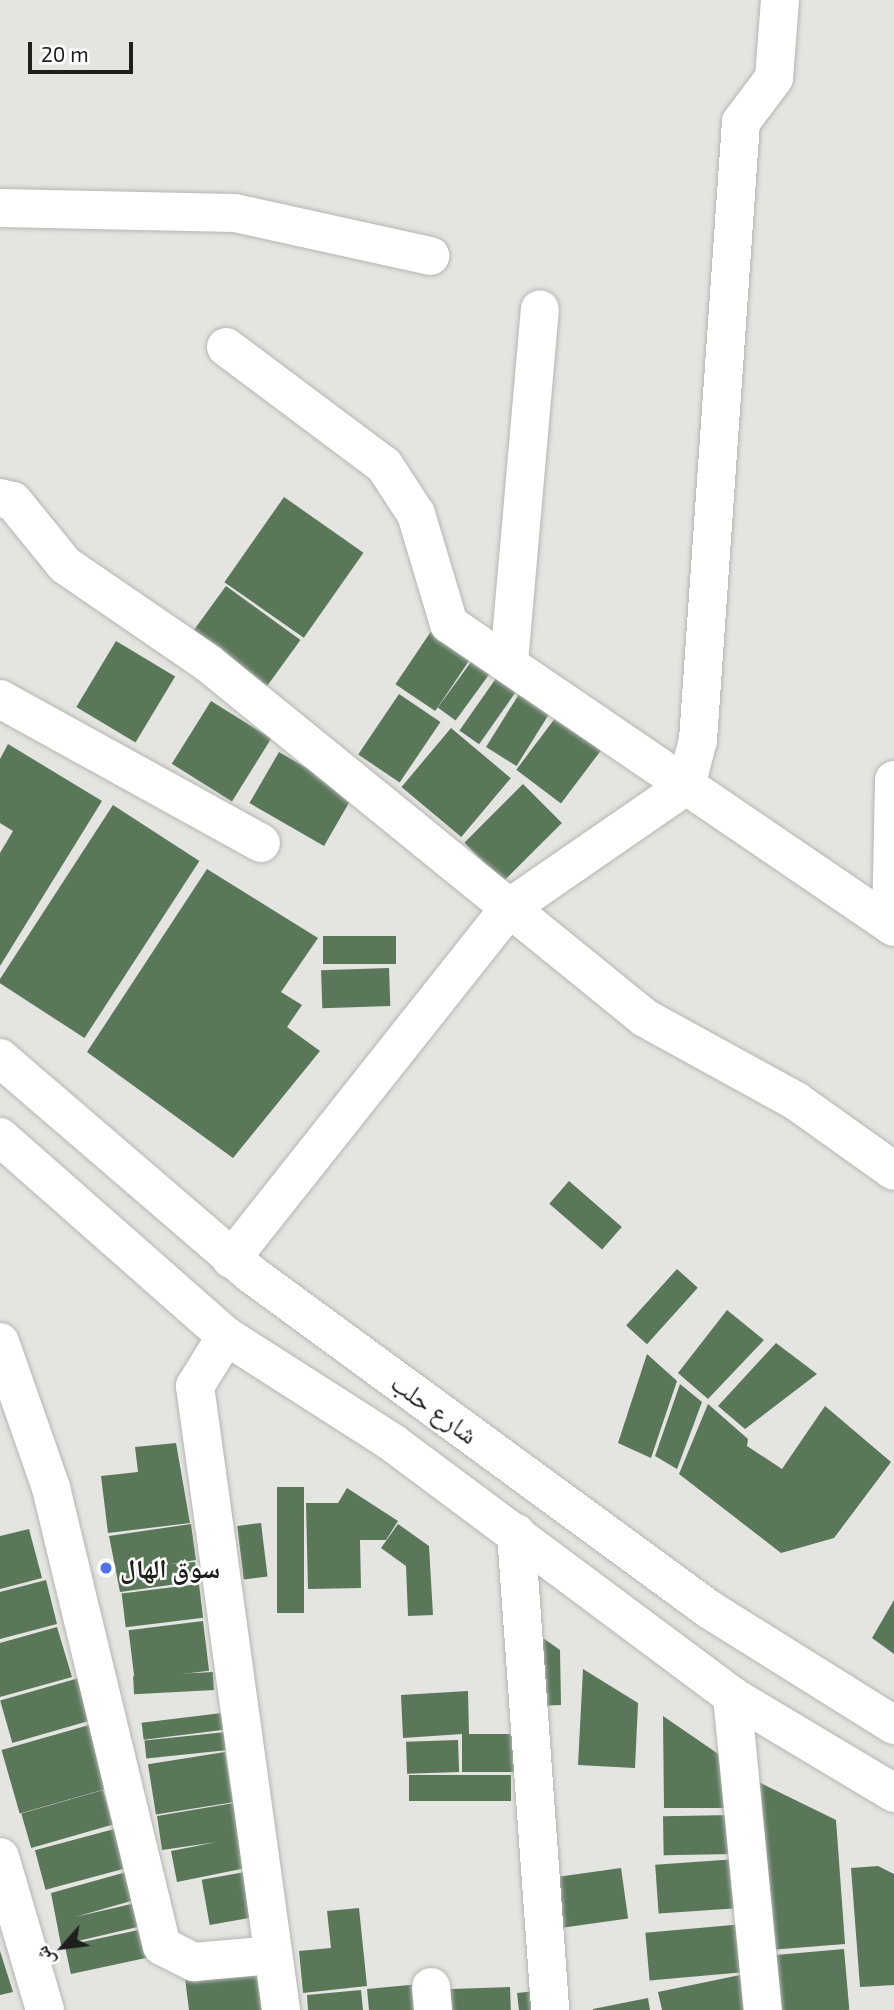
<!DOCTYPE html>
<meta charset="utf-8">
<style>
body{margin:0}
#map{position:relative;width:894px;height:2010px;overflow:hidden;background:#e4e4e1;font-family:"Exo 2","Noto Naskh Arabic",sans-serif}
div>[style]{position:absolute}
.building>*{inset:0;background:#5a775a;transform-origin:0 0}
.roads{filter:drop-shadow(0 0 2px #b5b6b2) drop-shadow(0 0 2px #b5b6b2)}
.minor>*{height:38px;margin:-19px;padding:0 19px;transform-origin:19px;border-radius:19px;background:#fff}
.major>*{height:38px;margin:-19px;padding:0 19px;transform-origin:19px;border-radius:19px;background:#fff}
.dots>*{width:19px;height:19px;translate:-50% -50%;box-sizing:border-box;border:4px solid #fffffe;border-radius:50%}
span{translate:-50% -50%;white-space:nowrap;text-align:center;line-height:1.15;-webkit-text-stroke:5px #fffffe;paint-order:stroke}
.street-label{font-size:26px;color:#1e1e1d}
.poi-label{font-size:26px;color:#1e1e1d;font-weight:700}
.left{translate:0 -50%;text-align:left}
.north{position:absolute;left:28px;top:1912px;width:70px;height:70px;-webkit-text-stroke:5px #fffffe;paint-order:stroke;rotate:242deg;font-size:19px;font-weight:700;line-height:28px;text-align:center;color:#1e1e1d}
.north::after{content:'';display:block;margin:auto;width:24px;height:32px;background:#1e1e1d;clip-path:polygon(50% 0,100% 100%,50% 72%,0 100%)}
.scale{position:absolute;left:28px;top:42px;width:105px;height:32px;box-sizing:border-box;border:4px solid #1e1e1d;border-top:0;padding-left:9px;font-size:21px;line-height:24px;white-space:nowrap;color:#1e1e1d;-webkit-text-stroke:5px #fffffe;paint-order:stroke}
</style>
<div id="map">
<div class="building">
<i style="left:284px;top:497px;width:97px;height:104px;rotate:35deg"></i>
<i style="left:226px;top:586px;width:92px;height:57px;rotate:36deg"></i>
<i style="left:434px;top:627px;width:48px;height:69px;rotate:34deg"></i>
<i style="left:116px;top:641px;width:69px;height:77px;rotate:31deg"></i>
<i style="left:476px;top:655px;width:22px;height:65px;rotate:36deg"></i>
<i style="left:499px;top:674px;width:24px;height:69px;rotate:35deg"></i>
<i style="left:521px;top:691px;width:36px;height:66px;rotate:32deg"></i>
<i style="left:399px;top:694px;width:50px;height:73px;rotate:34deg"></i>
<i style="left:211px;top:701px;width:71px;height:74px;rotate:32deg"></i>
<i style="left:556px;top:717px;width:56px;height:66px;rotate:37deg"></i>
<i style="left:451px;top:728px;width:78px;height:77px;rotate:40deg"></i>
<i style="clip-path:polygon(8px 744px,102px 801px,0 966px,0 853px,13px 831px,0 823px,0 759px)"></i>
<i style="left:279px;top:752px;width:86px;height:59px;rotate:30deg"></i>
<i style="left:523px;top:784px;width:55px;height:83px;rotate:45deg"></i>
<i style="left:113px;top:805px;width:103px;height:211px;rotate:33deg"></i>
<i style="clip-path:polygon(207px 869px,318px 938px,281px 992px,302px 1005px,287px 1027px,320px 1051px,233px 1158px,87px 1052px)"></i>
<i style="left:323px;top:936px;width:73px;height:28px"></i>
<i style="left:389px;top:968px;width:38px;height:68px;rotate:88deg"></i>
<i style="left:569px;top:1181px;width:70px;height:30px;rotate:41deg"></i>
<i style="left:677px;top:1269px;width:28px;height:76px;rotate:42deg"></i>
<i style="clip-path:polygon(727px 1310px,764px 1340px,708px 1399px,678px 1373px)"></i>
<i style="clip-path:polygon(776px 1343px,817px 1374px,745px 1429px,718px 1406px)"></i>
<i style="clip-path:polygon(647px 1354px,677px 1381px,651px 1458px,618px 1443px)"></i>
<i style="clip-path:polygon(680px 1384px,702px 1402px,677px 1469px,655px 1456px)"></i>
<i style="clip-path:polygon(708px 1404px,748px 1439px,747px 1446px,782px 1469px,825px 1406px,891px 1462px,834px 1538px,781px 1553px,679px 1474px)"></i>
<i style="clip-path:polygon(176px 1443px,190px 1523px,108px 1533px,101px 1476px,138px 1472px,135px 1447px)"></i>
<i style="left:277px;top:1487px;width:27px;height:126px"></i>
<i style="clip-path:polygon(347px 1488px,398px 1521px,386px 1540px,360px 1540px,361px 1588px,308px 1589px,306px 1503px,338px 1503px)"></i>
<i style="left:261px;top:1523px;width:54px;height:24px;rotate:83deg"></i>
<i style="clip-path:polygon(191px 1524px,196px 1560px,170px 1564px,195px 1562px,198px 1581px,120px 1592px,109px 1536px)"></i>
<i style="clip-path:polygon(398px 1524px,429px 1546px,433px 1615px,408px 1616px,406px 1566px,381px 1548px)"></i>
<i style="clip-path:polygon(29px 1529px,42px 1578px,0 1589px,0 1536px)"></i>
<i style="clip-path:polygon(46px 1580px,57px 1624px,0 1639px,0 1592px)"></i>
<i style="left:199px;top:1584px;width:34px;height:78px;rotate:83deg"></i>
<i style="clip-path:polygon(894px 1600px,894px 1654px,872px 1638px)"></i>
<i style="left:203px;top:1621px;width:50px;height:75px;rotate:83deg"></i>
<i style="clip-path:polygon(57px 1627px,72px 1677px,0 1697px,0 1643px)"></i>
<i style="clip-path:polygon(533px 1631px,560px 1650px,561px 1705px,534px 1706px)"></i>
<i style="clip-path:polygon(583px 1669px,638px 1703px,635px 1768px,578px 1765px)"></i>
<i style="left:213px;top:1672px;width:18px;height:80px;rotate:87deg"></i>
<i style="left:79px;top:1678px;width:44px;height:82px;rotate:74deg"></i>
<i style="clip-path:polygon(468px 1691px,469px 1734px,516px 1734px,516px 1772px,462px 1772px,462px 1734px,403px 1738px,401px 1695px)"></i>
<i style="left:222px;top:1713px;width:17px;height:81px;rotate:83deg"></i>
<i style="clip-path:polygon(663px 1716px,730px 1762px,730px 1808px,664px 1808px)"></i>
<i style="left:89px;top:1725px;width:66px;height:91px;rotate:74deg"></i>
<i style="left:226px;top:1732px;width:18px;height:82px;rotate:84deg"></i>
<i style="left:458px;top:1740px;width:32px;height:52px;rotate:88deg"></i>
<i style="left:225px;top:1752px;width:51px;height:78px;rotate:81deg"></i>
<i style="left:409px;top:1775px;width:102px;height:26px"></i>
<i style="clip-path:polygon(748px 1777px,836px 1820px,845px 1944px,769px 1950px)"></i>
<i style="left:103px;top:1790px;width:36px;height:85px;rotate:74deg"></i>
<i style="clip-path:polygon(234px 1803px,246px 1868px,177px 1882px,171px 1851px,217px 1842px,162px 1850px,157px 1816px)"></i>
<i style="left:733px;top:1815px;width:39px;height:70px;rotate:89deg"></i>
<i style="left:118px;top:1828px;width:41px;height:86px;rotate:75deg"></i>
<i style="left:737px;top:1859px;width:49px;height:82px;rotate:86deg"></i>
<i style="clip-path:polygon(878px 1866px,894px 1874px,894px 1985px,860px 1987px,851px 1868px)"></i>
<i style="left:621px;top:1868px;width:51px;height:72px;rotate:82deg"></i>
<i style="clip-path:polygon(130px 1871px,138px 1899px,75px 1917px,140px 1902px,146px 1925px,61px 1945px,51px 1893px)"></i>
<i style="left:245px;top:1872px;width:46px;height:44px;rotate:80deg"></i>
<i style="clip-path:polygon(359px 1908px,367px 1986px,303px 1993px,299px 1951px,331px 1948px,327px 1911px)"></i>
<i style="left:744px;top:1924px;width:48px;height:99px;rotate:85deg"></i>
<i style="left:148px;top:1928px;width:29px;height:85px;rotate:78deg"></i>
<i style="left:844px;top:1949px;width:61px;height:74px;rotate:85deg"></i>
<i style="clip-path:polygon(0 1951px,13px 1992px,0 1995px)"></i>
<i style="clip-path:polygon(265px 1970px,269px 2010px,189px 2010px,185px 1978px)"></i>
<i style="clip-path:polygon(745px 1974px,753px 2010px,662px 2010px,658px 1992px)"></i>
<i style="clip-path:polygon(420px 1984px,423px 2010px,369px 2010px,367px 1989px)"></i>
<i style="left:510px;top:1987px;width:23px;height:66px;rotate:88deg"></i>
<i style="clip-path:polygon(361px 1990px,363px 2010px,308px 2010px,307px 1995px)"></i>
<i style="clip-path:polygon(545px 1990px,547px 2010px,519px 2010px,517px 1993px)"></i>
<i style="clip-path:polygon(648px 1998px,650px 2010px,593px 2010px,593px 2009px)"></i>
</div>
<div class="roads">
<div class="minor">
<i style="left:0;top:208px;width:235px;rotate:1.2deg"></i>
<i style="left:235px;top:213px;width:200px;rotate:12.4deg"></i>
<i style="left:226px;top:347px;width:197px;rotate:36.8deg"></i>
<i style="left:384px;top:465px;width:59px;rotate:56.9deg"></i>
<i style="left:416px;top:514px;width:115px;rotate:73.3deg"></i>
<i style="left:449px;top:624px;width:538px;rotate:34.25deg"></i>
<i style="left:0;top:498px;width:13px;rotate:13deg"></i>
<i style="left:13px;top:501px;width:82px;rotate:50.9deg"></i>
<i style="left:65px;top:565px;width:173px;rotate:34.4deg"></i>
<i style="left:208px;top:663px;width:563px;rotate:39.09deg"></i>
<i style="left:645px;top:1018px;width:172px;rotate:28.8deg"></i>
<i style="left:796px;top:1101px;width:120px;rotate:35.5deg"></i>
<i style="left:509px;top:662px;width:354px;rotate:-85deg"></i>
<i style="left:0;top:699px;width:298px;rotate:28.9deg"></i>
<i style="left:891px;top:925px;width:145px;rotate:-88.8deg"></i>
<i style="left:231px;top:1259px;width:448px;rotate:-51.6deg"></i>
<i style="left:509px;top:908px;width:215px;rotate:-34.6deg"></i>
<i style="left:686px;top:786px;width:48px;rotate:-75.4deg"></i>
<i style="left:698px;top:740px;width:619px;rotate:-86.02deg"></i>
<i style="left:741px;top:122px;width:55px;rotate:-53.1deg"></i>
<i style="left:774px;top:78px;width:78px;rotate:-85.6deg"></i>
<i style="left:226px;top:1336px;width:59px;rotate:121.8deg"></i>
<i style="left:195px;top:1386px;width:630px;rotate:82.15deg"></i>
<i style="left:0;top:1342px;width:155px;rotate:70.7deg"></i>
<i style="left:51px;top:1488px;width:471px;rotate:76.4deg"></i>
<i style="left:162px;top:1946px;width:36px;rotate:27deg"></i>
<i style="left:194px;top:1962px;width:78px;rotate:-5.1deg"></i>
<i style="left:516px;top:1533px;width:478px;rotate:85.9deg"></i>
<i style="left:732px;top:1696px;width:316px;rotate:84.4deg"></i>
<i style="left:0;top:1857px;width:159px;rotate:73.6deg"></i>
<i style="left:431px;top:1987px;width:23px;rotate:85deg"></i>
</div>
<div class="major">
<i style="left:0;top:1058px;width:331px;rotate:40.7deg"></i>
<i style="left:251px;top:1274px;width:569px;rotate:36.21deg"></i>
<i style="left:710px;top:1610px;width:217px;rotate:32deg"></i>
<i style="left:0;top:1137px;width:301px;rotate:41.4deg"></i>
<i style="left:226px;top:1336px;width:198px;rotate:32.6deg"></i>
<i style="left:393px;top:1443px;width:423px;rotate:36.7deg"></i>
<i style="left:732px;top:1696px;width:189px;rotate:30.9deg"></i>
</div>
</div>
<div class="dots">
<i style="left:106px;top:1568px;background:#5171e5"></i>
</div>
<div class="street-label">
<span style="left:435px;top:1408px;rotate:36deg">شارع حلب</span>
</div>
<div class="poi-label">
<span class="left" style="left:120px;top:1568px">سوق الهال</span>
</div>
<div class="north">ش</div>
<div class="scale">20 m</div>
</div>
